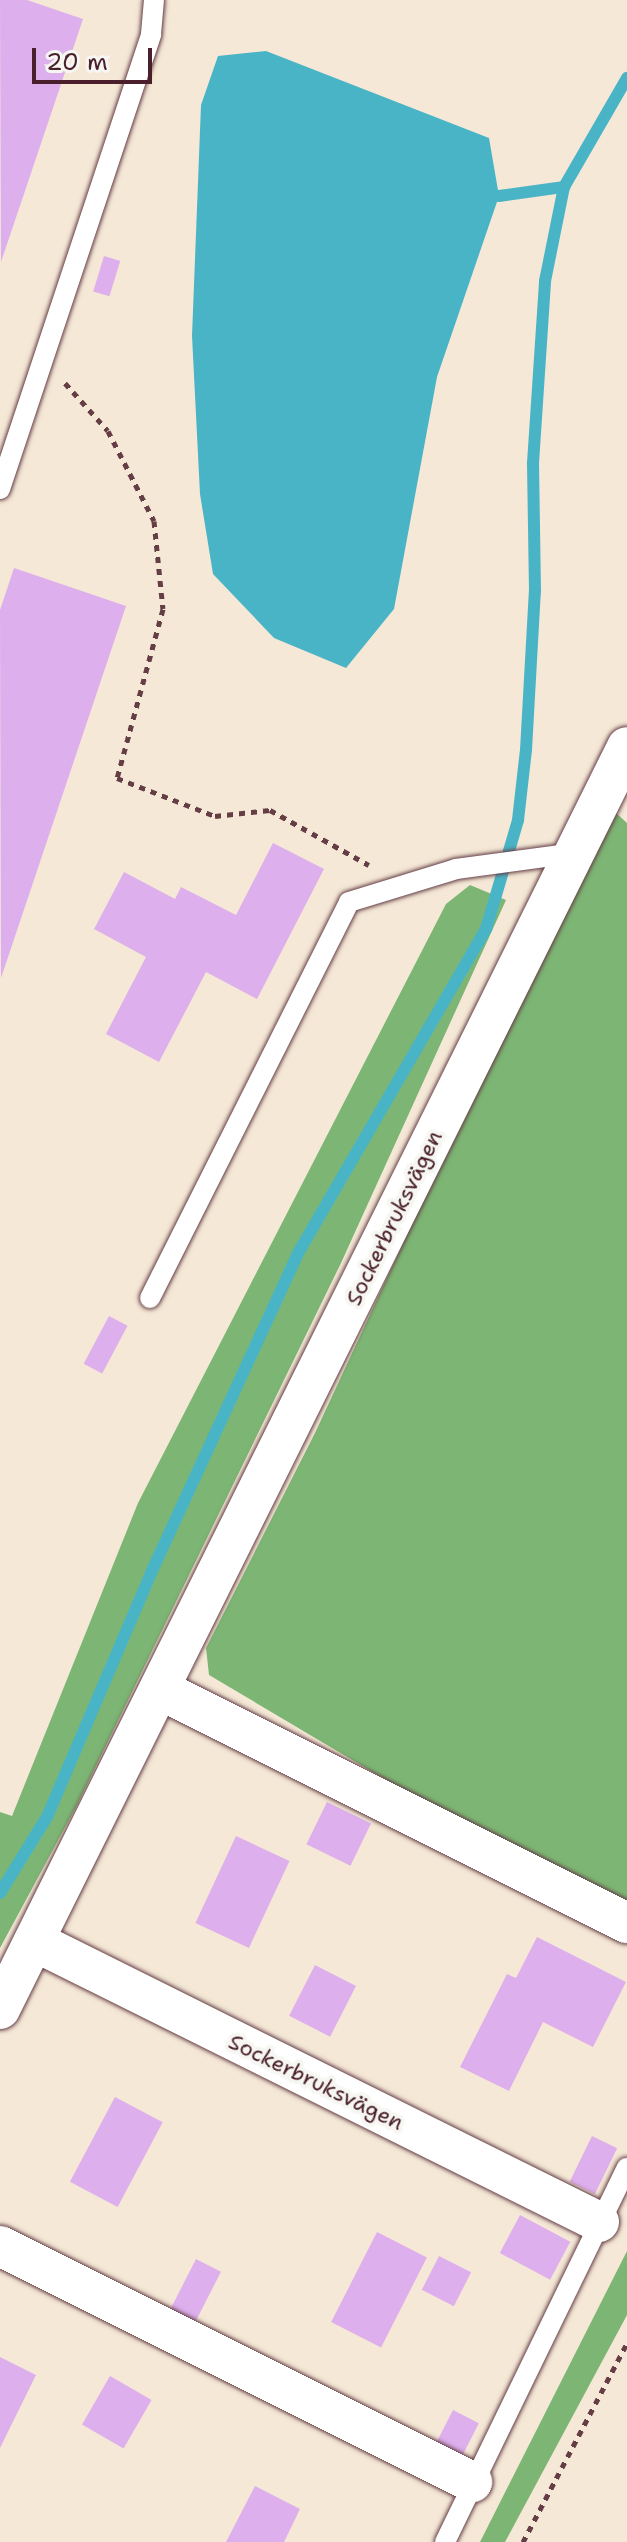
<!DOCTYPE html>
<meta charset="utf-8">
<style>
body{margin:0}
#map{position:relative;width:627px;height:2542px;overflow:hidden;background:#f5e8d6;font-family:"Shantell Sans",sans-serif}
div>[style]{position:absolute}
.forest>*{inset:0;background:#7db674}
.water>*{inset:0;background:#49b4c6}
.stream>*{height:12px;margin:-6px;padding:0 6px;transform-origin:6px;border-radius:6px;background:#49b4c6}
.building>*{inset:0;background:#deafed;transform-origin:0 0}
.path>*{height:5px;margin-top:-2.5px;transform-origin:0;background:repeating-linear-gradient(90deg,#643d45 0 6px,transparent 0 12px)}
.roads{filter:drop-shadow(0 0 2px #643d45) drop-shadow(0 0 2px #643d45)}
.service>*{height:20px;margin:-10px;padding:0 10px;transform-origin:10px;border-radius:10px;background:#fff}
.minor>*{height:40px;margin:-20px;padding:0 20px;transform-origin:20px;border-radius:20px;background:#fff}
span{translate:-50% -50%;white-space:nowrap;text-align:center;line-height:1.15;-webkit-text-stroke:8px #f6f6f2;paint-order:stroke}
.street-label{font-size:22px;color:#4a1f2b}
.scale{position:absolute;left:32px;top:48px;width:120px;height:36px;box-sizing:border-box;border:4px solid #4a1f2b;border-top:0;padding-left:10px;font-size:24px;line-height:28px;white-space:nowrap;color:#4a1f2b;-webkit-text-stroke:6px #f6f6f2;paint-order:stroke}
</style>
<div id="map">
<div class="forest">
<i style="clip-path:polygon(615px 812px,627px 823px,627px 1901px,408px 1793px,209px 1675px,206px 1648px,315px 1433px,563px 899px)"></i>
<i style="clip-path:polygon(470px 885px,506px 900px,341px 1263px,76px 1807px,0 1948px,0 1812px,12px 1816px,138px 1503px,446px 904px)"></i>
<i style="clip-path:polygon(627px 2251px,627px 2315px,505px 2542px,480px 2542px)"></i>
</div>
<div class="water">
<i style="clip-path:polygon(266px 51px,489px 138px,499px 196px,437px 377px,394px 609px,346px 668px,274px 638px,213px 574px,200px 494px,192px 336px,201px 105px,218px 56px)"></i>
</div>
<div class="stream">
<i style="left:499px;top:196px;width:66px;rotate:-7.9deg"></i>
<i style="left:0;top:1893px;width:89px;rotate:-58.3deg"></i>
<i style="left:47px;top:1817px;width:265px;rotate:-66.9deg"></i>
<i style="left:151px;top:1573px;width:350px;rotate:-65.3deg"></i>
<i style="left:297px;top:1255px;width:377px;rotate:-59.9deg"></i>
<i style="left:486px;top:929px;width:114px;rotate:-73.6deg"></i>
<i style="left:518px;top:820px;width:70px;rotate:-83.5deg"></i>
<i style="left:526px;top:750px;width:159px;rotate:-86.8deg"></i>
<i style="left:535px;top:591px;width:128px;rotate:-90.9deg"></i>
<i style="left:533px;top:463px;width:182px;rotate:-86.2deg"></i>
<i style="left:545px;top:281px;width:96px;rotate:-78.6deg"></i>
<i style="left:564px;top:187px;width:126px;rotate:-60deg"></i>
</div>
<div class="building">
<i style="clip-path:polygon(0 0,27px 0,83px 19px,1px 262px)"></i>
<i style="left:104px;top:256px;width:17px;height:37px;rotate:17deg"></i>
<i style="clip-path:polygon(14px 568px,126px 606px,1px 978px,0 610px)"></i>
<i style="clip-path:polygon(273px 843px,324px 869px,257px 999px,206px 972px,159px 1062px,106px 1034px,146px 957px,94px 929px,124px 872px,175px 899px,181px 887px,236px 915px)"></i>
<i style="left:109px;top:1316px;width:21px;height:54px;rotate:28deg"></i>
<i style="left:327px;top:1802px;width:49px;height:47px;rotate:26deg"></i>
<i style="left:236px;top:1836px;width:59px;height:96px;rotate:25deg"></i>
<i style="clip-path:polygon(537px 1937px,626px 1982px,593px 2047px,543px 2022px,509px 2091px,460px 2067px,507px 1974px,516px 1978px)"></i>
<i style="left:315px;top:1965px;width:46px;height:57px;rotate:27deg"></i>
<i style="left:115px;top:2097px;width:54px;height:96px;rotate:28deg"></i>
<i style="left:592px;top:2136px;width:28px;height:51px;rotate:26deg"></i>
<i style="left:520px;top:2215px;width:57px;height:43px;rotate:28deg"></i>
<i style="left:377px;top:2232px;width:56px;height:101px;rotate:27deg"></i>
<i style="left:439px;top:2256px;width:36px;height:38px;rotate:27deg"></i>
<i style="left:196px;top:2259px;width:28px;height:64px;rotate:27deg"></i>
<i style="clip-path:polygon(0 2357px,36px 2375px,0 2448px)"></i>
<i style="left:110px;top:2376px;width:48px;height:56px;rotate:30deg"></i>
<i style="left:453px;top:2410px;width:29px;height:37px;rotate:27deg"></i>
<i style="clip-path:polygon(255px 2486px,300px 2509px,284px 2542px,226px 2542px)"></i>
</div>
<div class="path">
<i style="left:65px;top:383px;width:64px;rotate:48.1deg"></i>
<i style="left:108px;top:431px;width:101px;rotate:62.9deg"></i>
<i style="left:154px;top:521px;width:88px;rotate:84.2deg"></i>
<i style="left:163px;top:609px;width:175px;rotate:105.2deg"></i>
<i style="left:117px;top:778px;width:105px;rotate:21.2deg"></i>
<i style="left:215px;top:816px;width:55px;rotate:-6.2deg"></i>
<i style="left:270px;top:810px;width:113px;rotate:29.1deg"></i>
<i style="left:523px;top:2542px;width:225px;rotate:-62.4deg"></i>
</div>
<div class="roads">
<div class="service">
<i style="left:0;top:489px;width:479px;rotate:-71.6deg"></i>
<i style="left:151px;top:34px;width:34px;rotate:-85deg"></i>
<i style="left:150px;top:1298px;width:443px;rotate:-63.3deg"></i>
<i style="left:349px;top:902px;width:112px;rotate:-17.1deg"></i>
<i style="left:456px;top:869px;width:119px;rotate:-7.7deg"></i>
<i style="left:445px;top:2542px;width:416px;rotate:-64.1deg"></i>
</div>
<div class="minor">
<i style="left:161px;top:1690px;width:521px;rotate:26.57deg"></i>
<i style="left:34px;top:1941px;width:631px;rotate:26.44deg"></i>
<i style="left:0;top:2009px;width:1409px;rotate:-63.58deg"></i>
<i style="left:0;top:2246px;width:528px;rotate:26.57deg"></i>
</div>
</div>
<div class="street-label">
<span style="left:394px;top:1218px;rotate:-64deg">Sockerbruksvägen</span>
<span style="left:316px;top:2082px;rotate:26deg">Sockerbruksvägen</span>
</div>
<div class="scale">20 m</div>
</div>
